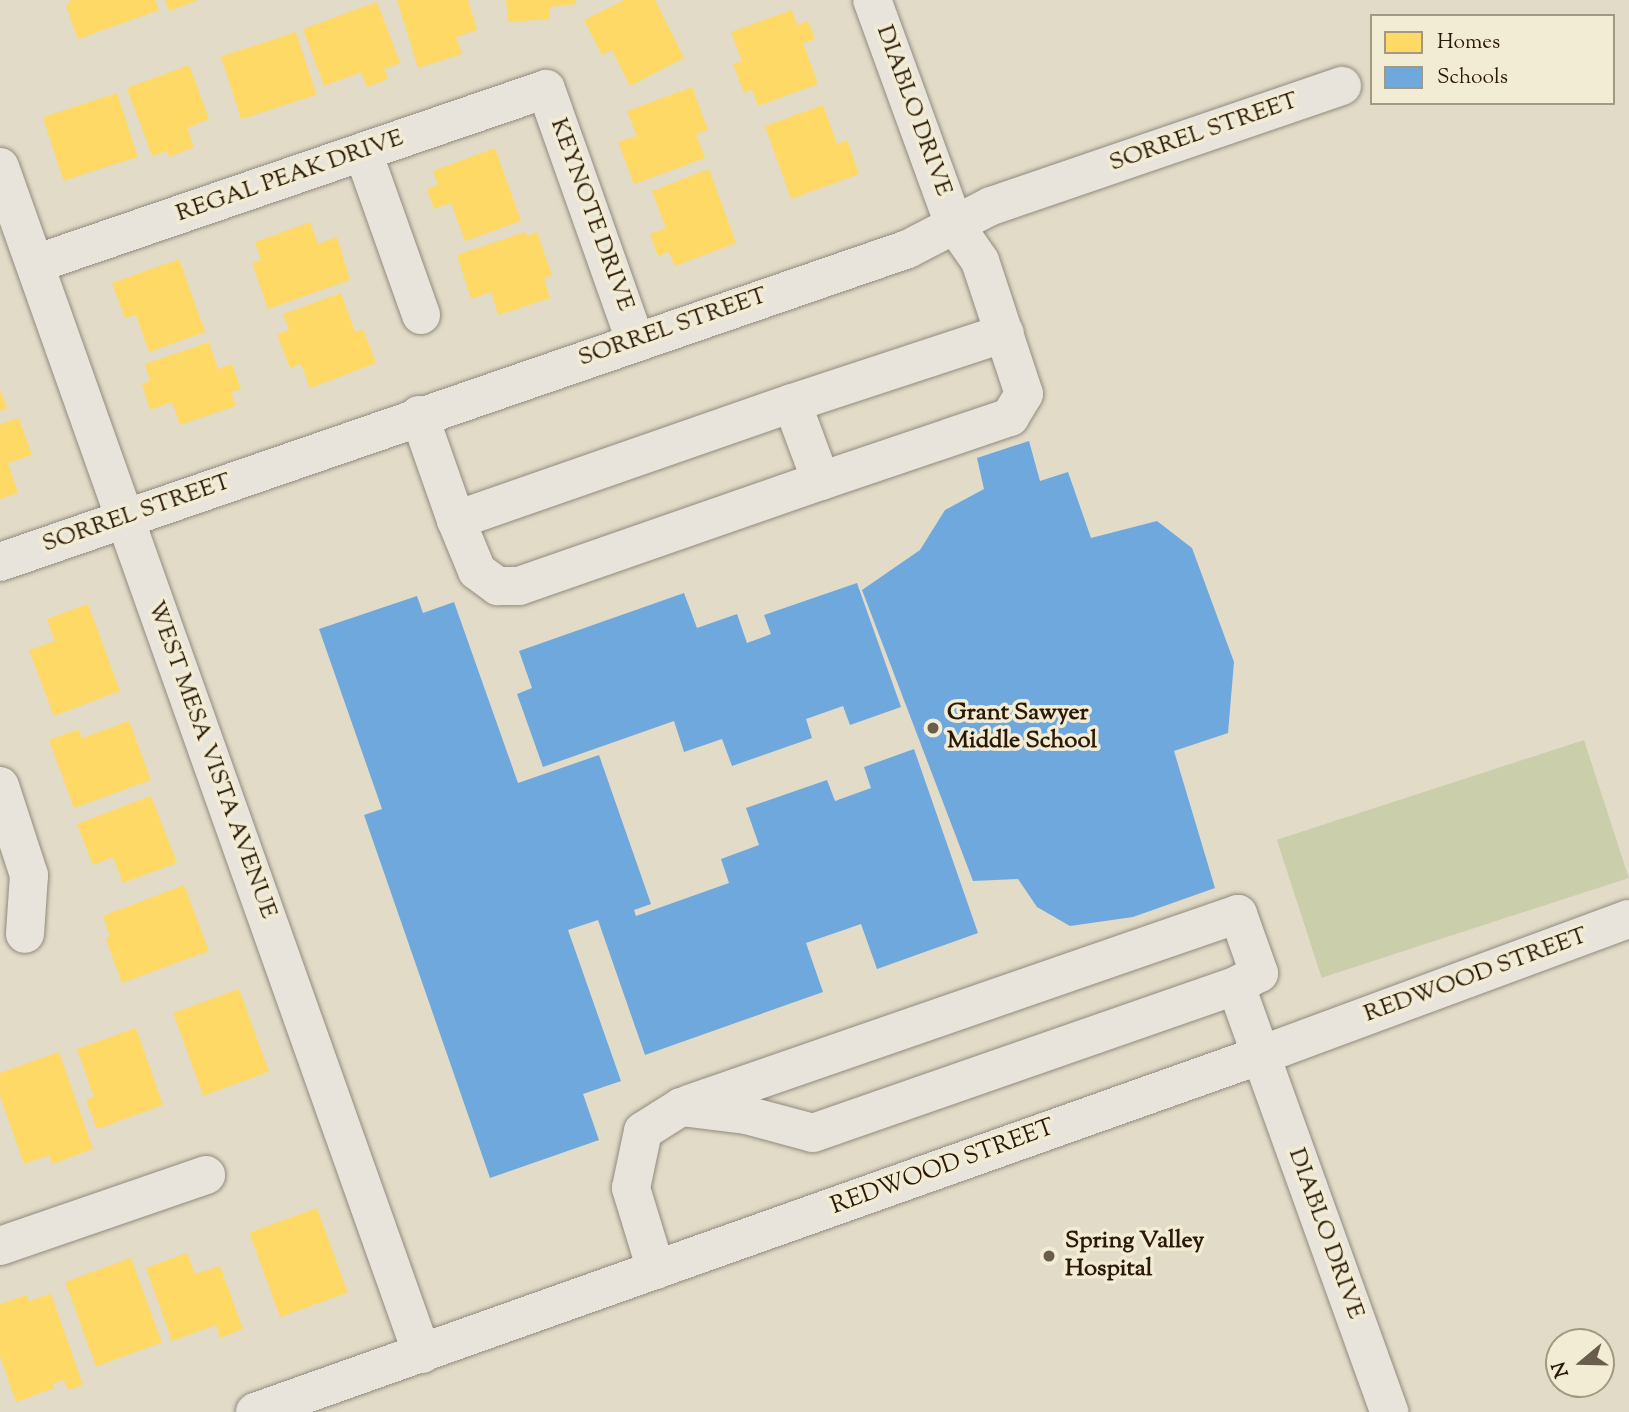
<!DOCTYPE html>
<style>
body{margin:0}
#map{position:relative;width:1629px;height:1412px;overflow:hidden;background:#e2dbc8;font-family:"Sorts Mill Goudy",serif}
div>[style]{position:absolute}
.green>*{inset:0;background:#cbceaa;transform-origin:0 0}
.homes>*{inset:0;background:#ffd966;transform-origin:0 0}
.schools>*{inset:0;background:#6fa8dc}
.roads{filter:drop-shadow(0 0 2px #918b7e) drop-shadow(0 0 2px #918b7e)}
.minor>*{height:38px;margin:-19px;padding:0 19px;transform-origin:19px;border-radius:19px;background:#e8e4db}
.dots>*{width:19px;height:19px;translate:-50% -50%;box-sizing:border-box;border:4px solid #f3ecd4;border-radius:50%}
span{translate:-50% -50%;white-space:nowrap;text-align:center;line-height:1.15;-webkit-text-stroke:7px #f3ecd4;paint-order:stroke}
.street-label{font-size:24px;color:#2a1908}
.poi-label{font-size:24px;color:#2a1908;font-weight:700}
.left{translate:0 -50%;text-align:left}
.legend{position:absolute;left:1370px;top:14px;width:245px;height:91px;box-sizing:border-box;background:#f3ecd4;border:2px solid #a39882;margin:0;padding:9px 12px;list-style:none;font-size:21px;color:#2a1908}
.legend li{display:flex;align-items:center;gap:14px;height:35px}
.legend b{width:35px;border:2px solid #a39882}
.north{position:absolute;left:1545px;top:1328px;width:70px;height:70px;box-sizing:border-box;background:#f3ecd4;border:2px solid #a39882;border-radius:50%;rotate:251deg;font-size:19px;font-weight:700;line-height:28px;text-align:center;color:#2a1908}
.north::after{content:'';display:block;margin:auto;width:24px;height:32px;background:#6a5d4b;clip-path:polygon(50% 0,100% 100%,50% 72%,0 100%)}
</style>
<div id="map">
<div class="green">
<i style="left:1584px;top:740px;width:145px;height:323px;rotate:72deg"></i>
</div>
<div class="homes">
<i style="clip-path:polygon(71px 0,155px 0,159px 10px,78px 39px,66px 6px)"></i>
<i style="clip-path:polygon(165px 0,198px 0,169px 11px)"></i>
<i style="clip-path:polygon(397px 0,468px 0,477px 30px,456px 37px,462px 54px,418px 68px)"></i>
<i style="clip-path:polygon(506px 0,576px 0,576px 4px,549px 7px,550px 19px,508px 22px)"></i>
<i style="clip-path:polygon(624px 0,655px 0,684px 58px,630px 86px,612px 50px,602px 55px,584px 20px)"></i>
<i style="clip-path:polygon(377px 2px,400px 63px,384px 69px,388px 79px,367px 87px,361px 72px,324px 86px,303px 29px)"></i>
<i style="clip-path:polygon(792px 10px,797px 25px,808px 21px,815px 39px,803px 43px,818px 84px,758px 106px,752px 89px,744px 93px,733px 64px,742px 61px,731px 32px)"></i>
<i style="left:296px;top:32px;width:66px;height:79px;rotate:72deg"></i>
<i style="clip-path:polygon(189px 65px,209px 119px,187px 128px,194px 147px,169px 157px,167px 151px,152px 156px,127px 88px)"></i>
<i style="clip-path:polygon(692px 87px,708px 130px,696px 134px,705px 158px,634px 184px,618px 142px,637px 136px,627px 111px)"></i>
<i style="left:117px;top:93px;width:67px;height:78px;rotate:72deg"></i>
<i style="clip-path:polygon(823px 105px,837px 144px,847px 140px,859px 174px,791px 199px,765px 126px)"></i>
<i style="clip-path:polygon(495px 148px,521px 221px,465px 241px,451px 203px,434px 209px,427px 189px,438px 185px,433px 171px)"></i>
<i style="clip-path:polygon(709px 169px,736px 243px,675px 266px,669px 252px,658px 256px,650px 234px,666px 228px,652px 191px)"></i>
<i style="clip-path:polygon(310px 222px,318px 244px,337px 237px,350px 280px,268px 309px,252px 263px,261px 260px,255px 242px)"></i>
<i style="clip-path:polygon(525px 232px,527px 236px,537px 232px,552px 275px,544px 278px,550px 298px,498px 315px,491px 292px,471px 299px,457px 255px)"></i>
<i style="clip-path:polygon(179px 259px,205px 332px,149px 352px,136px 315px,125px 318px,112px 283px)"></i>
<i style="clip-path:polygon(341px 293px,355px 332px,363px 329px,376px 363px,310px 388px,301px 364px,290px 368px,277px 334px,289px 330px,283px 314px)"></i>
<i style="clip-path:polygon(209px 342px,218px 369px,232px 364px,241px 389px,231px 392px,236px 406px,180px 425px,172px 402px,150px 410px,142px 384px,150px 381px,145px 364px)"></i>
<i style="clip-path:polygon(0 389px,7px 408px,0 411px)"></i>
<i style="clip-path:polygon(19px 418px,32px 455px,8px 463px,18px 493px,0 499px,0 424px)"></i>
<i style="clip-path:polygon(88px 604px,120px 691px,54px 716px,29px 650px,55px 641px,47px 619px)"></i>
<i style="clip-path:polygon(129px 721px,151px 780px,74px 808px,49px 740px,79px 729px,82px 738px)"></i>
<i style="clip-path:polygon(151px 796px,177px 863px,123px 883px,113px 857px,93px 865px,77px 824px)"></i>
<i style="clip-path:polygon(184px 885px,209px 951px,122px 983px,106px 939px,110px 936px,103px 916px)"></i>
<i style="left:239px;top:989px;width:88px;height:70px;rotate:70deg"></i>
<i style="clip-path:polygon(136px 1028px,163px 1105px,97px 1129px,86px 1100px,94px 1097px,77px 1049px)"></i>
<i style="clip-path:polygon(59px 1052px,93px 1149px,52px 1164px,49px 1155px,24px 1164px,0 1096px,0 1073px)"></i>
<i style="left:317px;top:1208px;width:90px;height:72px;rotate:70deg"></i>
<i style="clip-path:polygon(187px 1253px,195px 1274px,220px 1266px,243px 1329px,220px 1338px,216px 1325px,172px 1341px,146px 1268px)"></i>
<i style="left:131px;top:1258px;width:90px;height:70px;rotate:70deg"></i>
<i style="clip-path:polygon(51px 1294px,83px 1385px,68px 1390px,64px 1380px,53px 1383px,54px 1388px,16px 1402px,0 1356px,0 1304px,26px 1295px,29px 1301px)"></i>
</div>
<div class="schools">
<i style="clip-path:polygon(1029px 441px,1040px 481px,1068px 472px,1091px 538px,1157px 521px,1192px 548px,1234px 662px,1228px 733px,1174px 751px,1215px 888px,1133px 917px,1070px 926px,1037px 907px,1018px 879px,973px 881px,862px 590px,920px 550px,945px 510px,984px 489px,977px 458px)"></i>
<i style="clip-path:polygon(857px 583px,901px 707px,850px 725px,843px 706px,806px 719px,812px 738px,732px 766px,722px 739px,684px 752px,674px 721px,543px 767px,517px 694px,532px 688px,519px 651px,684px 593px,697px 628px,737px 614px,747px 643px,771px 634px,764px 615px)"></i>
<i style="clip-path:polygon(417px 596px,423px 613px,454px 602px,518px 783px,599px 755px,651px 904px,634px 910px,636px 916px,729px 883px,721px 859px,759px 845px,746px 808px,827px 780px,835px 801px,871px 788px,864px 767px,914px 749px,978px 933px,877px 969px,861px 924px,806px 943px,823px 992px,645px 1055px,598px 920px,568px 930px,621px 1081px,583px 1094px,599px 1140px,490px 1178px,364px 815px,382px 809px,319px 629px)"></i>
</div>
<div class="roads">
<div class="minor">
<i style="left:363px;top:152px;width:173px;rotate:70.4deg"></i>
<i style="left:0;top:167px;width:1260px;rotate:70.43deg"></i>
<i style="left:35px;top:264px;width:540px;rotate:-18.9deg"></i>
<i style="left:546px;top:89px;width:267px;rotate:70.5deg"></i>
<i style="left:792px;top:403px;width:224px;rotate:-18.2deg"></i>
<i style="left:419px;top:415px;width:111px;rotate:70.6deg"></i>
<i style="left:456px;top:520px;width:55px;rotate:67.6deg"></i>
<i style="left:477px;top:571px;width:26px;rotate:36deg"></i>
<i style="left:498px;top:586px;width:21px"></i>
<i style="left:519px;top:586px;width:320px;rotate:-19.2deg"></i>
<i style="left:821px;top:481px;width:83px;rotate:-110.4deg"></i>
<i style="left:792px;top:403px;width:356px;rotate:160.8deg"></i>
<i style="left:821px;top:481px;width:200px;rotate:-18.7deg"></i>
<i style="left:1010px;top:417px;width:27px;rotate:-59deg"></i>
<i style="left:1024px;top:394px;width:140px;rotate:-108.3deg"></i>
<i style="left:980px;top:261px;width:47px;rotate:-124.7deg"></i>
<i style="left:953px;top:222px;width:236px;rotate:-110deg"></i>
<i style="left:0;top:562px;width:960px;rotate:-19.02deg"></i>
<i style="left:908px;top:249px;width:93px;rotate:-27.4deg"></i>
<i style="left:991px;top:206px;width:371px;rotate:-18.9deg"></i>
<i style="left:0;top:786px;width:94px;rotate:72deg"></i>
<i style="left:29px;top:875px;width:59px;rotate:93.9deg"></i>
<i style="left:689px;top:1104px;width:581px;rotate:-19.09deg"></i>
<i style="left:1238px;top:914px;width:63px;rotate:70.4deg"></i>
<i style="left:1259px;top:973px;width:26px;rotate:151deg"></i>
<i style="left:0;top:1246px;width:218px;rotate:-19deg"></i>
<i style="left:656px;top:1270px;width:86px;rotate:-107deg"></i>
<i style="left:631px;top:1188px;width:58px;rotate:-78.1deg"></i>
<i style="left:643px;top:1131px;width:45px;rotate:-32.3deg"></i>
<i style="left:681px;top:1107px;width:65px;rotate:7deg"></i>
<i style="left:746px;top:1115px;width:69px;rotate:15deg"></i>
<i style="left:813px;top:1133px;width:448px;rotate:-19.2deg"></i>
<i style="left:1236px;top:986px;width:453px;rotate:70.2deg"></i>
<i style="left:255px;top:1412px;width:1067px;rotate:-19.54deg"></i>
<i style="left:1261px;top:1055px;width:392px;rotate:-20.3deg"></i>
</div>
</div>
<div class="dots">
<i style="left:933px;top:728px;background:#6a5d4b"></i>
<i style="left:1049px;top:1256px;background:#6a5d4b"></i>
</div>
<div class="street-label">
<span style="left:913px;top:111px;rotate:70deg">DIABLO DRIVE</span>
<span style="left:1204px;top:133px;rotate:-19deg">SORREL STREET</span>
<span style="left:290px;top:177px;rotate:-19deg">REGAL PEAK DRIVE</span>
<span style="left:591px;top:215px;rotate:70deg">KEYNOTE DRIVE</span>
<span style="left:673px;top:328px;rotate:-19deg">SORREL STREET</span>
<span style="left:137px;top:514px;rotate:-19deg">SORREL STREET</span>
<span style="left:211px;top:760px;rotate:70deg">WEST MESA VISTA AVENUE</span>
<span style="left:1476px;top:976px;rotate:-20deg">REDWOOD STREET</span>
<span style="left:943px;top:1168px;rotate:-20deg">REDWOOD STREET</span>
<span style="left:1325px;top:1234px;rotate:70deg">DIABLO DRIVE</span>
</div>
<div class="poi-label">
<span class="left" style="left:947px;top:728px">Grant Sawyer<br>Middle School</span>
<span class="left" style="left:1065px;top:1256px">Spring Valley<br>Hospital</span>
</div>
<ul class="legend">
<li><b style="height:19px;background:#ffd966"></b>Homes</li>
<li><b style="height:19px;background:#6fa8dc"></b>Schools</li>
</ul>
<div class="north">N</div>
</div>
